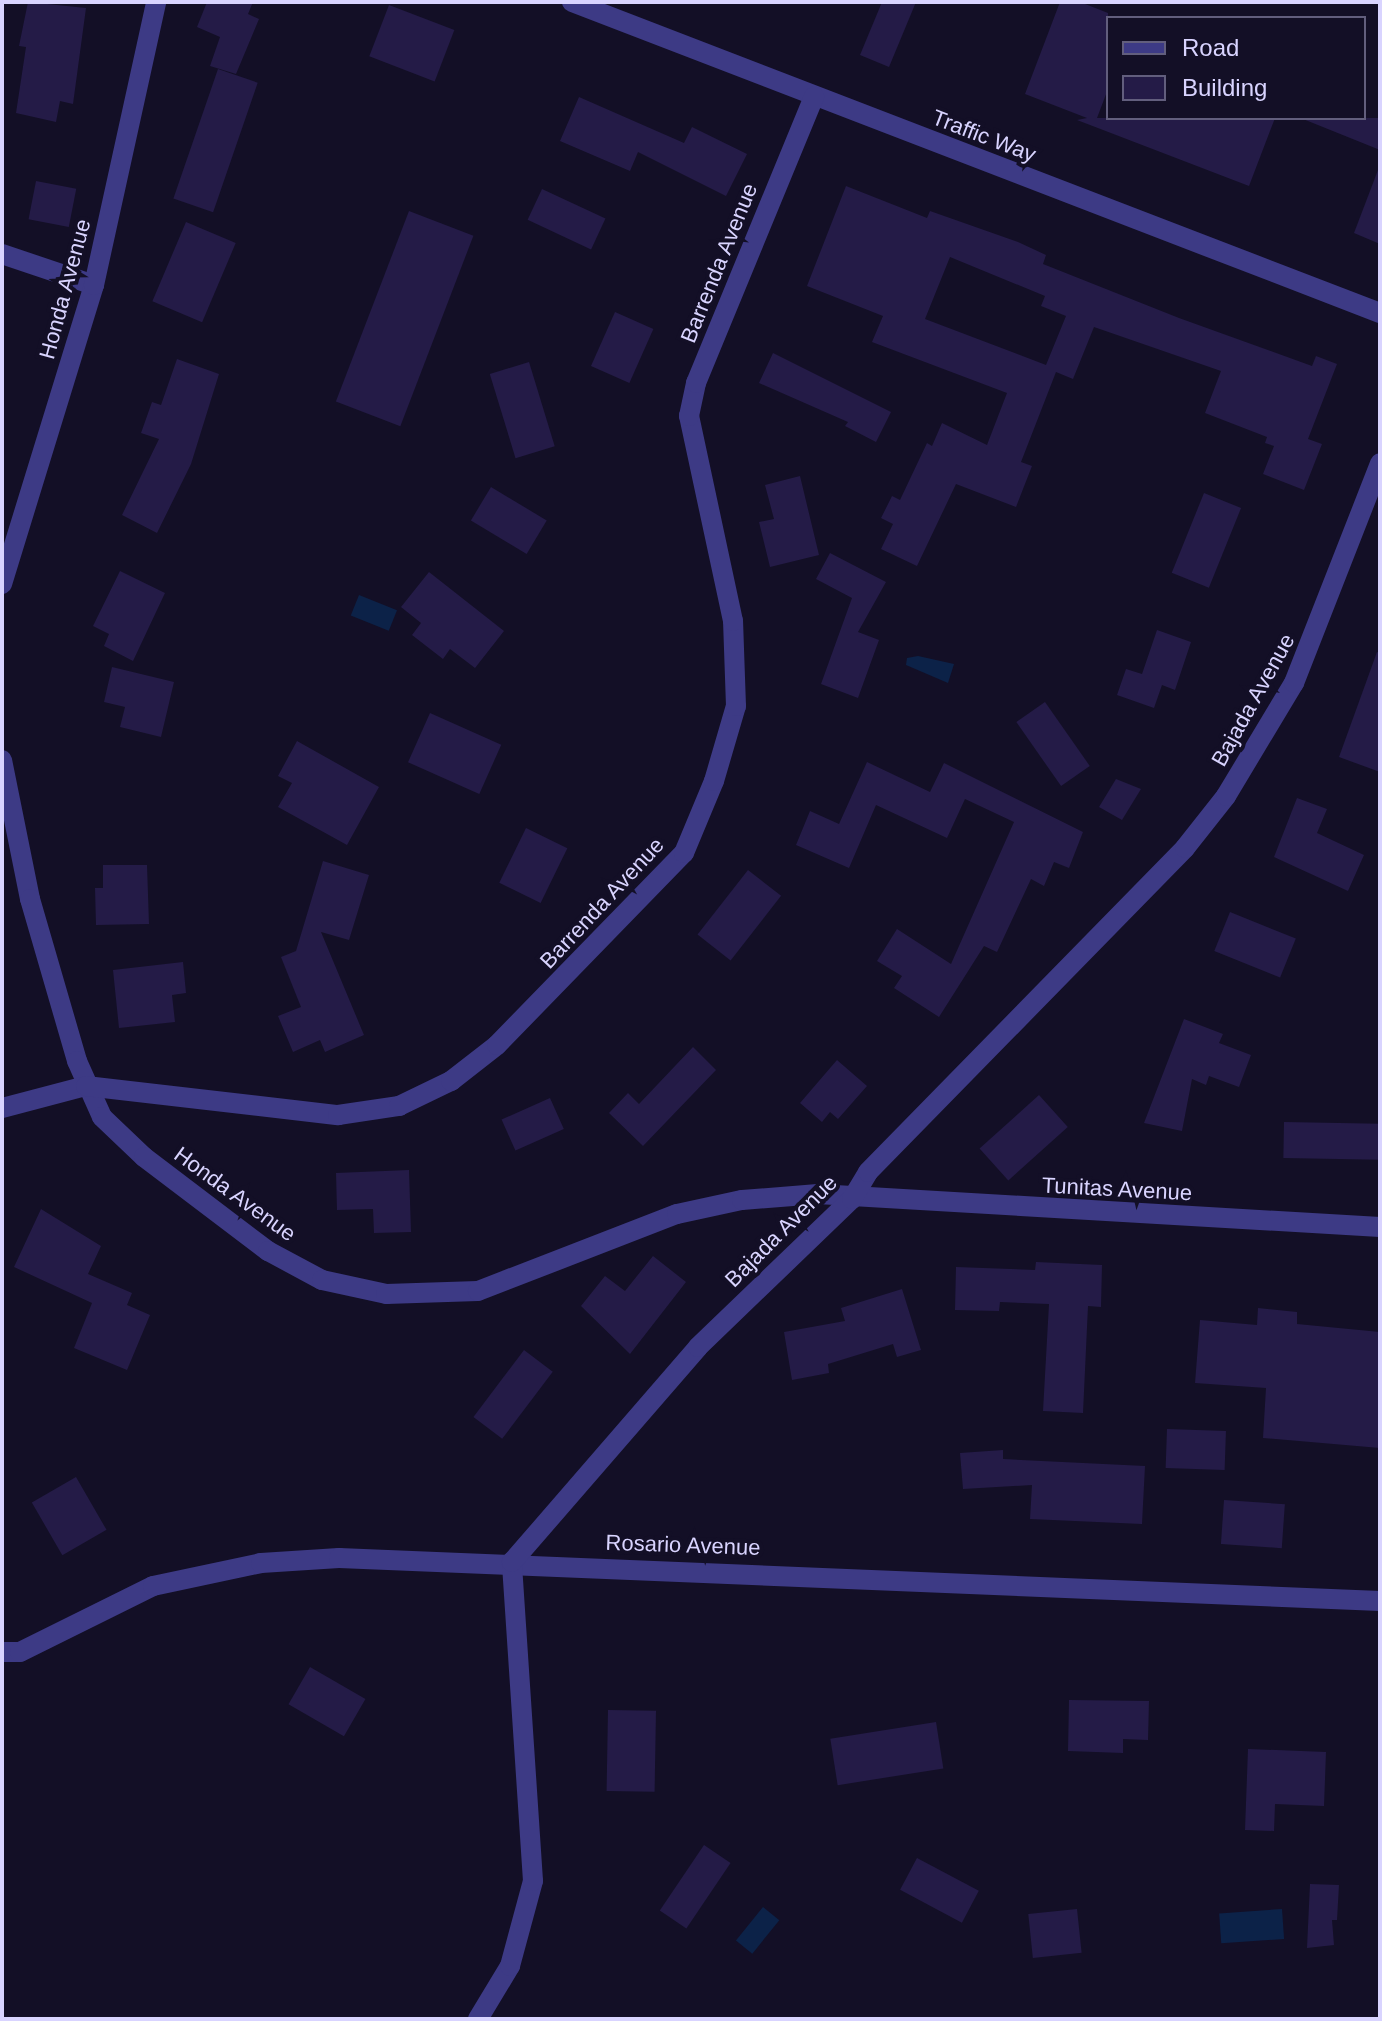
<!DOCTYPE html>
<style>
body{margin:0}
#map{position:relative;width:1382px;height:2021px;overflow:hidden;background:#130f26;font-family:Helvetica,sans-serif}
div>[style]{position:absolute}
.water>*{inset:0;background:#0c2248;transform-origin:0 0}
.building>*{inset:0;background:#241b47;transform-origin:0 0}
.minor>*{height:20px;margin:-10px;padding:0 10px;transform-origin:10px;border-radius:10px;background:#3d3a85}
span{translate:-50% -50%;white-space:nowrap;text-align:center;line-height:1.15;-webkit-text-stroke:8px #130f26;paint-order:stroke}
.street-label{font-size:22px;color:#d9d4ff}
.frame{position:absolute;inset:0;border:4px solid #d9d4ff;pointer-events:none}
.legend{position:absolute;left:1106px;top:16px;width:260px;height:104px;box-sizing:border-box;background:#130f26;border:2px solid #625e7d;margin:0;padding:10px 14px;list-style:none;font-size:24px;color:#d9d4ff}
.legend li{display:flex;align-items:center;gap:16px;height:40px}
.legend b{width:40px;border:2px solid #625e7d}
</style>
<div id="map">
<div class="water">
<i style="left:359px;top:595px;width:41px;height:22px;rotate:22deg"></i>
<i style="clip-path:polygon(918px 656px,954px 664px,948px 683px,906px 665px,907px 658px)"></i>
<i style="left:763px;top:1907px;width:21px;height:43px;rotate:39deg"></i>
<i style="left:1282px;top:1909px;width:30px;height:63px;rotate:86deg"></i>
</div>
<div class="building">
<i style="clip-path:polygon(28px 2px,86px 8px,73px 104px,60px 101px,56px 122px,16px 113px,26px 47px,19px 46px)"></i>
<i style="clip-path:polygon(207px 2px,253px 2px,248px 14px,259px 19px,236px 74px,210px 66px,220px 37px,197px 27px)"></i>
<i style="clip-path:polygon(882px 2px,916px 2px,889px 67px,860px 55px)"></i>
<i style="clip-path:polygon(1060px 2px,1080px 2px,1108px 13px,1108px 89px,1097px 118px,1275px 118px,1249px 186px,1077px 120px,1087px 118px,1025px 94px)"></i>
<i style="left:389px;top:5px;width:70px;height:55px;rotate:21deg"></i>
<i style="left:218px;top:69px;width:42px;height:137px;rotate:19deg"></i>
<i style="clip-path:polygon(579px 97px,684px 143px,692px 127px,747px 154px,726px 196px,638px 152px,630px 171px,560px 141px)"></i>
<i style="clip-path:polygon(1303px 118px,1380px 118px,1380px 150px,1303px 119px)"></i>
<i style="clip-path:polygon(1378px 170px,1380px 171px,1380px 244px,1354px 233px)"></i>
<i style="left:36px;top:181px;width:41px;height:39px;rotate:11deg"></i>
<i style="clip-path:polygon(evenodd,846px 186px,927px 218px,930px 211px,1018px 242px,1046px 255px,1043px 264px,1179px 318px,1312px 366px,1316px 356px,1337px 364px,1308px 439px,1322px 444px,1304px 490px,1263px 474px,1274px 446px,1265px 443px,1267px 437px,1205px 413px,1221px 371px,1094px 327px,1073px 379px,1056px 372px,1021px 462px,1032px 466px,1016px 507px,956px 484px,917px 566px,881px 549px,893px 524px,881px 518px,892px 496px,900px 500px,927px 443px,932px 446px,942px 423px,987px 445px,1007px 393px,872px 342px,883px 316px,807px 286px,846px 186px,950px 257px,1045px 296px,1041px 306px,1066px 316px,1046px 365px,925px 319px,950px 257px)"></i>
<i style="left:542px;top:189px;width:70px;height:34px;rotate:25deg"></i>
<i style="left:409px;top:211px;width:69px;height:204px;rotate:21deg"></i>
<i style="left:186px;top:222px;width:54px;height:86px;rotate:23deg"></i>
<i style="left:615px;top:312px;width:42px;height:59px;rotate:24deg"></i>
<i style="clip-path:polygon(773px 353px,891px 412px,876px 442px,845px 426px,848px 422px,759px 383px)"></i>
<i style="clip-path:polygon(177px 359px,219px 374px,191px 464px,157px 533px,122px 515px,159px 439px,141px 433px,152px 402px,161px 405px)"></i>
<i style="left:529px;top:362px;width:88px;height:41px;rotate:73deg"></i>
<i style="clip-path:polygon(800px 476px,819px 555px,770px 567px,759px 522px,774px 519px,765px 485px)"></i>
<i style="left:491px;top:487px;width:65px;height:39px;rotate:31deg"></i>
<i style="left:1204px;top:493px;width:40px;height:86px;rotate:22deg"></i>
<i style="clip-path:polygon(830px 553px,886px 582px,858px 632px,879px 640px,858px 698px,821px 684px,852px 598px,816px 579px)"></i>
<i style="clip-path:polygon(120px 571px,165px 593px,133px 661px,104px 646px,109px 634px,93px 626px)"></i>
<i style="clip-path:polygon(429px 572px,504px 631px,475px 668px,450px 649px,443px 659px,412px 635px,421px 623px,401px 607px)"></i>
<i style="clip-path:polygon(1157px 630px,1191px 642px,1175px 690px,1162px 685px,1154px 708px,1117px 695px,1126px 669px,1142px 674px)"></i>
<i style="clip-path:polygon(1377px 652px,1380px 653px,1380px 772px,1339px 757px)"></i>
<i style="clip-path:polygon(112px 667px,174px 682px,161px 737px,120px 727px,125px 707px,104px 702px)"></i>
<i style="left:1045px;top:702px;width:78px;height:35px;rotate:55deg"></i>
<i style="left:430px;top:713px;width:78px;height:54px;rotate:24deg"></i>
<i style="clip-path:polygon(297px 741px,379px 787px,347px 845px,278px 807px,292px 783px,278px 776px)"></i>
<i style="clip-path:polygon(867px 762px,930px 792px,944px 763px,1083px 832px,1069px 868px,1054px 862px,1044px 886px,1031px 879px,997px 952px,984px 946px,939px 1017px,894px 988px,902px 976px,877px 961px,897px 929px,951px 964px,1014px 822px,965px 799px,947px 838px,876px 805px,849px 868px,796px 845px,810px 811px,839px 824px)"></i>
<i style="clip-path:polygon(1116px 779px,1141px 789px,1122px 820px,1099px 807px)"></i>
<i style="clip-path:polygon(1297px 798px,1327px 809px,1317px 833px,1364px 855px,1348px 891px,1274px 857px)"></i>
<i style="left:526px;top:828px;width:46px;height:61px;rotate:26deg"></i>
<i style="clip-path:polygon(323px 861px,369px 875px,349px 940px,321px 932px,364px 1035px,325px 1052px,320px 1040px,293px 1052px,278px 1016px,301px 1007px,281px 957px,296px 951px)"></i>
<i style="clip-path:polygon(103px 865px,147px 865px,149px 924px,96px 925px,95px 888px,103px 888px)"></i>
<i style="left:748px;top:870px;width:42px;height:82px;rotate:38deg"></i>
<i style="left:1230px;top:912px;width:71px;height:42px;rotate:22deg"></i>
<i style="clip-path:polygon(183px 962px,186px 993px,172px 995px,175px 1022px,119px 1028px,113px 970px)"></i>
<i style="clip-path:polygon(1184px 1019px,1223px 1034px,1219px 1043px,1251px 1055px,1239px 1087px,1209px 1076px,1206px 1085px,1192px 1079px,1182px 1131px,1144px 1123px)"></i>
<i style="clip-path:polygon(693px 1047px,716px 1070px,643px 1146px,609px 1113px,628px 1093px,639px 1104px)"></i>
<i style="clip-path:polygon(837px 1060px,867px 1086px,838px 1119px,830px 1112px,822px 1122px,800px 1103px)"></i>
<i style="left:1039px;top:1095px;width:43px;height:80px;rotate:48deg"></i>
<i style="left:550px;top:1098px;width:34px;height:53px;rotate:66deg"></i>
<i style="left:1284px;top:1122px;width:96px;height:36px;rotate:1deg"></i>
<i style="clip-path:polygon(409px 1170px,411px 1232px,374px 1233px,373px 1209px,337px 1210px,336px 1173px)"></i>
<i style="clip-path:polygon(41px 1209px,101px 1246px,88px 1274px,132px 1293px,127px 1305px,150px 1315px,127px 1370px,74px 1348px,92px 1303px,14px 1267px)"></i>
<i style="clip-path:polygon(653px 1256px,686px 1282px,630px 1354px,581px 1306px,605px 1276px,625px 1291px)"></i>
<i style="clip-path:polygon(1036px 1262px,1102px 1265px,1101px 1307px,1088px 1306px,1083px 1413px,1043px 1411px,1049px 1304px,1000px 1302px,999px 1311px,955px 1310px,956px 1267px,1035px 1270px)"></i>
<i style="clip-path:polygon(902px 1289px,921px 1350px,897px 1357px,893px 1344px,828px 1364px,829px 1373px,792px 1380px,784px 1332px,845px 1321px,841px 1308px)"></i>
<i style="clip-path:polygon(1258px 1308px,1297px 1312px,1297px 1324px,1380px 1332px,1380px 1448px,1263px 1438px,1266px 1388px,1195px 1383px,1200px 1320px,1257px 1325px)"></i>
<i style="left:524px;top:1350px;width:36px;height:84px;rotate:37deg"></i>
<i style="left:1167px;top:1429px;width:59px;height:39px;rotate:2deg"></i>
<i style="clip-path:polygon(1003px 1450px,1003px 1459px,1145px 1466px,1142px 1524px,1030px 1519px,1032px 1485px,963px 1489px,960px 1453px)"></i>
<i style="left:76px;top:1477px;width:61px;height:51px;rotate:60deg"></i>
<i style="left:1224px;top:1500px;width:61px;height:44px;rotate:4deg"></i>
<i style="left:310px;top:1667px;width:64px;height:43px;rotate:30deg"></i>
<i style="clip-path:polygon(1069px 1700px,1149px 1701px,1148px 1740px,1123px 1739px,1123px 1753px,1068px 1751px)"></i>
<i style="left:608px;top:1710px;width:48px;height:81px;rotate:1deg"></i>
<i style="left:936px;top:1722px;width:47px;height:107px;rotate:81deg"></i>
<i style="clip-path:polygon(1248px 1749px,1326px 1752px,1324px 1806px,1275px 1804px,1274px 1831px,1245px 1830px)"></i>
<i style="left:704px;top:1845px;width:32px;height:79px;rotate:34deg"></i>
<i style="left:917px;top:1858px;width:70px;height:36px;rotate:28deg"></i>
<i style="clip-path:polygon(1310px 1884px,1339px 1885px,1337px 1920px,1332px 1920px,1334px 1945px,1307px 1948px)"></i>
<i style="left:1077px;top:1909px;width:44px;height:49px;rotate:84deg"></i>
</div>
<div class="minor">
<i style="left:572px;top:2px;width:866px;rotate:21.05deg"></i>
<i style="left:2px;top:254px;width:97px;rotate:18.6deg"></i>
<i style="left:2px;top:584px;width:313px;rotate:-72.9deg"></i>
<i style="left:94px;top:285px;width:290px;rotate:-77.6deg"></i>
<i style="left:2px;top:760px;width:142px;rotate:78.6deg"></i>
<i style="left:30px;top:899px;width:169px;rotate:73.8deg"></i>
<i style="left:77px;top:1061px;width:61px;rotate:65.9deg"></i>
<i style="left:102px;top:1117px;width:58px;rotate:43.6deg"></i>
<i style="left:144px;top:1157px;width:156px;rotate:37.2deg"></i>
<i style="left:268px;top:1251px;width:61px;rotate:28.2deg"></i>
<i style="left:322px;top:1280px;width:66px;rotate:12.3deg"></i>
<i style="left:386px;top:1294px;width:92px;rotate:-1.9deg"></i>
<i style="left:478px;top:1291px;width:213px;rotate:-21.2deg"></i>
<i style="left:677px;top:1214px;width:66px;rotate:-12.2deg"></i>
<i style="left:742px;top:1200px;width:76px;rotate:-4.5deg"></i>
<i style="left:818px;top:1194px;width:563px;rotate:3.36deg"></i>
<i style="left:2px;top:1108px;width:87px;rotate:-14.7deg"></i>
<i style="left:86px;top:1086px;width:254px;rotate:6.6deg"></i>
<i style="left:338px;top:1115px;width:62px;rotate:-8.4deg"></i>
<i style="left:399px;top:1106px;width:58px;rotate:-25.7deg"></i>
<i style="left:451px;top:1081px;width:58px;rotate:-38deg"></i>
<i style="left:497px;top:1045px;width:268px;rotate:-45.8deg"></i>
<i style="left:684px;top:853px;width:78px;rotate:-67.4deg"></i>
<i style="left:714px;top:781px;width:78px;rotate:-73.7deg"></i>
<i style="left:736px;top:706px;width:85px;rotate:-92deg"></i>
<i style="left:733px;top:621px;width:210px;rotate:-102.1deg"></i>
<i style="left:689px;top:416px;width:34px;rotate:-78deg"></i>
<i style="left:696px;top:383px;width:310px;rotate:-67.6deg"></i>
<i style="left:2px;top:1652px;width:18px"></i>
<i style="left:20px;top:1652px;width:148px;rotate:-26.4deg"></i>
<i style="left:153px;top:1586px;width:110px;rotate:-12deg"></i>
<i style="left:261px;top:1563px;width:78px;rotate:-3.7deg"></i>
<i style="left:339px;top:1558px;width:1042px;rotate:2.37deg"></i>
<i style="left:478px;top:2019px;width:62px;rotate:-58.9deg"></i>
<i style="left:510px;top:1966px;width:88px;rotate:-74.9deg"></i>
<i style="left:533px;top:1881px;width:320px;rotate:-93.8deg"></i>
<i style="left:512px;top:1562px;width:284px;rotate:-49.1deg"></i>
<i style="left:698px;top:1347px;width:214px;rotate:-43.9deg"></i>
<i style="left:852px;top:1199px;width:31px;rotate:-59deg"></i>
<i style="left:868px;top:1172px;width:453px;rotate:-45.6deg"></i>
<i style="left:1185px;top:848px;width:66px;rotate:-51.7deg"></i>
<i style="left:1226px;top:796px;width:132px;rotate:-59deg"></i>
<i style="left:1294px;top:683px;width:236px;rotate:-68.6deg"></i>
</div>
<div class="street-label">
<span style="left:984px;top:136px;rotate:21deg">Traffic Way</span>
<span style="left:719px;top:263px;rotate:-68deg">Barrenda Avenue</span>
<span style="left:65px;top:289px;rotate:-75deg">Honda Avenue</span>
<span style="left:1253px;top:700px;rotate:-61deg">Bajada Avenue</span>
<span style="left:602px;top:903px;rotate:-47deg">Barrenda Avenue</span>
<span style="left:1117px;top:1189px;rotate:3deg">Tunitas Avenue</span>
<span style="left:235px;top:1194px;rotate:36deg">Honda Avenue</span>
<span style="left:781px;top:1231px;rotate:-45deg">Bajada Avenue</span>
<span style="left:683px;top:1545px;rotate:2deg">Rosario Avenue</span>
</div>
<div class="frame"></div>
<ul class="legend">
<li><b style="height:10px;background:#3d3a85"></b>Road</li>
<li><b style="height:22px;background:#241b47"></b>Building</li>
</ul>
</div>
